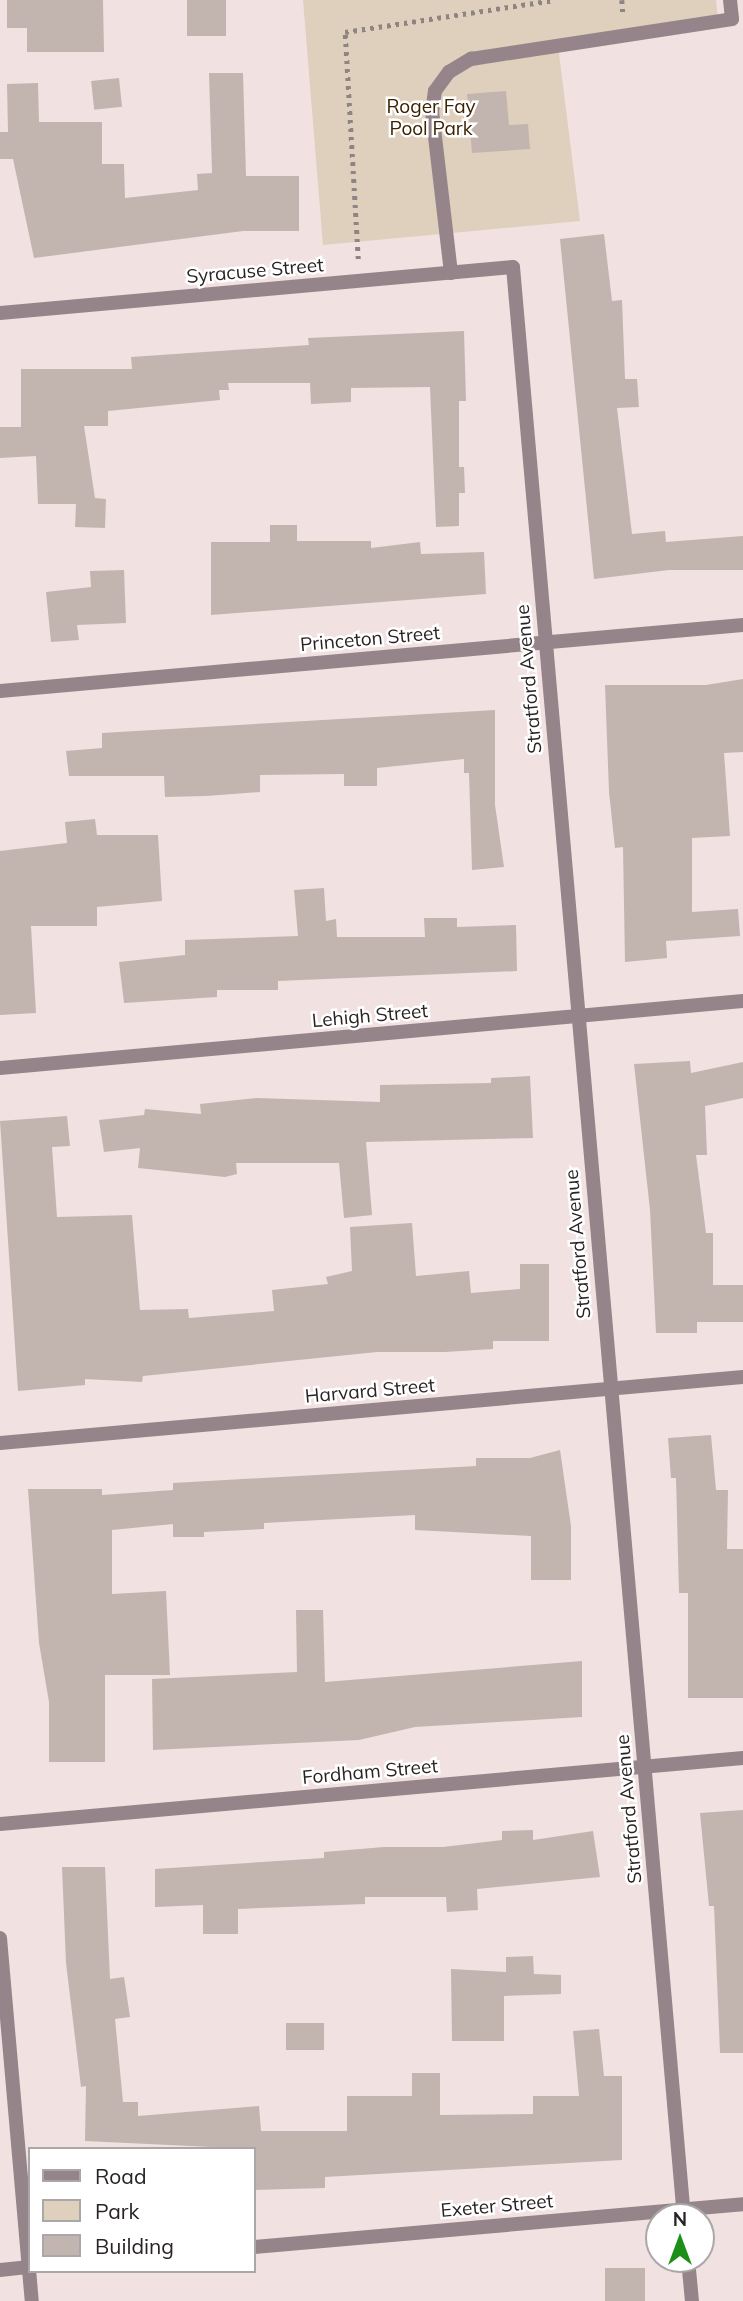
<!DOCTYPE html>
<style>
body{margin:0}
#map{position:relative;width:743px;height:2301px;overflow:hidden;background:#f1e1e1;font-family:Mulish,sans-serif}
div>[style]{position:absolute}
.green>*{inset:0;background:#dfcfbd}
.building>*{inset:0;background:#c2b5af;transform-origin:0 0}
.path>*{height:4.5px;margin-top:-2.25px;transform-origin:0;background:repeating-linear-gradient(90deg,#8f8484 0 3.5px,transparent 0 8.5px)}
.lane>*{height:14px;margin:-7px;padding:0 7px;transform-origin:7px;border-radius:7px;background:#95858a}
.street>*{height:14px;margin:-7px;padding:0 7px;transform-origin:7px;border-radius:7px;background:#95858a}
span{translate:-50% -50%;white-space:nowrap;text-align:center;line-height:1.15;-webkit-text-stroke:5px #fff;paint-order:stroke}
.park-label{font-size:19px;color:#3c2201}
.street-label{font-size:19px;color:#292423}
.legend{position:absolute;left:28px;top:2147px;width:228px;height:126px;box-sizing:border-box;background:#fff;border:2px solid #a9a7a7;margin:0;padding:9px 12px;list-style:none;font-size:21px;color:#292423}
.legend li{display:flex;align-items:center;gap:14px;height:35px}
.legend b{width:35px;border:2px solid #a9a7a7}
.north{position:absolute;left:645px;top:2203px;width:70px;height:70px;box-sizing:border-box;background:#fff;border:2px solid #a9a7a7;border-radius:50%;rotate:0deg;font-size:19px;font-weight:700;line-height:28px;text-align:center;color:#292423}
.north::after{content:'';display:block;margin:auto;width:24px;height:32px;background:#1b8f18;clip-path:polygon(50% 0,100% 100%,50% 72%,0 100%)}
</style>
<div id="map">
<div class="green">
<i style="clip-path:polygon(303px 0,716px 0,718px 20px,558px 46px,580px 221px,323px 245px)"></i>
</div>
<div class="building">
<i style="clip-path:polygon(7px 0,103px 0,104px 52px,27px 52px,27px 28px,7px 28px)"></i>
<i style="left:187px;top:0;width:39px;height:36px"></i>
<i style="clip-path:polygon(209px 73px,243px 73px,246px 176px,299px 176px,299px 231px,243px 231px,34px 258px,13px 159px,0 159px,0 132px,8px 132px,7px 84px,38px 83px,39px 122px,102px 122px,102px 164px,124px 164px,125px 198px,198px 190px,197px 174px,212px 173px)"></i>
<i style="left:119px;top:78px;width:29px;height:28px;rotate:84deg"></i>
<i style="clip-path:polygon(506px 91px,509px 125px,528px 124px,530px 149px,472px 153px,467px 94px)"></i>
<i style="clip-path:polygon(604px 234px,612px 301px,622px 300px,625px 379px,637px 379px,639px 407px,617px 408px,632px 534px,665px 531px,666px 542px,743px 536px,743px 570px,669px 570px,594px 579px,560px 239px)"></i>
<i style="clip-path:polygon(464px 331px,466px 401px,459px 401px,459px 467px,464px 467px,465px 493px,459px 493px,459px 526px,436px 527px,430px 387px,351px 388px,351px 402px,311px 404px,310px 383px,228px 383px,229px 390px,219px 390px,220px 400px,108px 411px,108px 426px,84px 426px,95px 498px,106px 499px,105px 528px,75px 527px,76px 504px,38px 504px,36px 456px,0 458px,0 427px,21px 427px,21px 369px,132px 369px,131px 357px,309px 345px,308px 338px)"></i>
<i style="clip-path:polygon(270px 525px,297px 525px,297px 541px,371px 541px,371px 548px,420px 542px,421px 554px,484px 552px,486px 594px,211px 615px,211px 542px,270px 542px)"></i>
<i style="clip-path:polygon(124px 570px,126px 623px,77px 625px,79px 640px,51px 642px,46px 592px,91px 587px,90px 571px)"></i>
<i style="clip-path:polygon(743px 679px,743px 752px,724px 753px,730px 836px,692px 838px,692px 912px,738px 909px,740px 936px,666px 941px,667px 958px,625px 962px,623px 847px,615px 848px,609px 792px,605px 685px,706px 685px)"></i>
<i style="clip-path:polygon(495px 710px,495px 805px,504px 867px,472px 870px,469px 773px,464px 773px,464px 759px,377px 768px,377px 786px,344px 786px,344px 774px,260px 775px,260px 792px,206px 796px,165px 797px,164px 776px,69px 776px,66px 751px,102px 748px,102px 733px)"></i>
<i style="clip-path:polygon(95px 819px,97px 835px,158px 835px,162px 901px,97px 907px,97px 926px,31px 926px,36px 1013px,0 1015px,0 851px,67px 843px,65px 822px)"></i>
<i style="clip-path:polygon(324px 888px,326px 921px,336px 919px,337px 937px,425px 937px,424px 918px,457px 918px,457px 927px,516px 925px,517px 971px,278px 981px,278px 990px,217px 990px,217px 997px,124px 1003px,119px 962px,185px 955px,185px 940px,298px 936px,294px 890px)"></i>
<i style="clip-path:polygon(690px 1061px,691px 1073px,743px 1062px,743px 1098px,705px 1106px,707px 1155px,696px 1155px,706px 1233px,713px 1233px,713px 1285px,743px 1285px,743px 1322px,697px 1322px,697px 1333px,656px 1333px,650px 1210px,634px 1064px)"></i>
<i style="clip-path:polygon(530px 1076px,533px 1138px,366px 1142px,372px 1215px,344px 1218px,339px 1163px,236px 1163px,237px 1174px,225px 1177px,138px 1168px,140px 1148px,104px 1152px,99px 1120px,144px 1115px,145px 1109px,201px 1114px,200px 1104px,257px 1098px,380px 1102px,380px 1085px,491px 1083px,491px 1078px)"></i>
<i style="clip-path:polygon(67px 1116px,70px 1146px,52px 1147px,57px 1217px,132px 1215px,140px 1310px,188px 1309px,189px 1318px,274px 1311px,272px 1290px,328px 1284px,326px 1277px,352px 1271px,350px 1227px,412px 1223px,416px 1276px,469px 1271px,471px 1293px,520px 1289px,520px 1264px,549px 1264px,549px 1341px,493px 1341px,493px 1349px,445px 1352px,377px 1352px,143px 1376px,142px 1382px,85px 1379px,85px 1385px,18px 1391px,0 1121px)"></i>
<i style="clip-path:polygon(711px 1435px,716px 1490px,728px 1490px,727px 1549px,743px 1549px,743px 1698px,688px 1698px,688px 1593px,679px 1593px,676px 1478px,671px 1478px,668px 1438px)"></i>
<i style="clip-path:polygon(560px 1450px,571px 1526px,571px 1580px,531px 1580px,531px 1536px,415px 1530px,415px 1515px,264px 1523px,264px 1529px,204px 1532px,204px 1537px,173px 1537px,173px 1524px,112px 1530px,112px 1594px,166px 1591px,170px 1675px,105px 1675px,105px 1762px,49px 1762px,49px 1702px,39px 1643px,28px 1489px,102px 1489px,102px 1495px,173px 1490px,173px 1483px,476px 1466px,476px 1458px,530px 1458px)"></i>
<i style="clip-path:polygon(296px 1610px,323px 1610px,325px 1682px,582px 1661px,582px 1717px,415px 1727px,359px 1740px,153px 1750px,152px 1679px,297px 1672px)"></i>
<i style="clip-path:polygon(743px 1810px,743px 2053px,720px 2053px,714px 1906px,709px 1906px,700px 1813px)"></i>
<i style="clip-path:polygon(533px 1830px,533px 1840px,593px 1831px,600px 1877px,477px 1889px,478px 1910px,447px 1912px,446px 1897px,365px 1897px,365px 1904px,238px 1909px,238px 1934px,203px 1934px,203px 1905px,155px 1907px,155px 1869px,324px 1858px,324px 1852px,384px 1847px,443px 1847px,502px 1840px,502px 1831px)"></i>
<i style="clip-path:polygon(62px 1867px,105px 1867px,110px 1979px,124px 1977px,130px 2017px,115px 2019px,123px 2102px,138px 2102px,138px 2116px,259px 2106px,261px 2131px,347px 2131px,347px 2096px,412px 2096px,412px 2073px,440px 2073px,440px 2115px,533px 2114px,533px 2096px,579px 2096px,573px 2031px,599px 2029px,604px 2076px,622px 2076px,622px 2160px,325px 2177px,325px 2188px,254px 2190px,254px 2149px,85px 2141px,86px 2086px,81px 2087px,66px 1963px)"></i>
<i style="clip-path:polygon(533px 1956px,534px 1974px,561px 1975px,561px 1994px,504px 1996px,504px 2041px,452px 2041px,451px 1969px,506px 1972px,506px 1957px)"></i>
<i style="left:286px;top:2023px;width:38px;height:27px"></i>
<i style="left:605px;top:2268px;width:40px;height:33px"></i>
</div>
<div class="path">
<i style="left:622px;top:0;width:13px;rotate:86deg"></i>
<i style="left:358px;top:259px;width:227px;rotate:-93.3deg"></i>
<i style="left:345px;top:32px;width:212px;rotate:-8.7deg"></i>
</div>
<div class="lane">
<i style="left:451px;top:273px;width:162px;rotate:-96.7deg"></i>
<i style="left:432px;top:112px;width:21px;rotate:-82deg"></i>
<i style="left:435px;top:91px;width:24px;rotate:-54deg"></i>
<i style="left:449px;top:72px;width:26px;rotate:-31deg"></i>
<i style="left:471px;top:59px;width:264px;rotate:-8.7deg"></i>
<i style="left:732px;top:19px;width:19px;rotate:-96deg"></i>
</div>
<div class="street">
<i style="left:0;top:313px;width:515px;rotate:-5.12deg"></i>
<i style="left:513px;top:267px;width:1957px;rotate:84.99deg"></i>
<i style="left:0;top:691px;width:746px;rotate:-5.08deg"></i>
<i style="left:0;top:1068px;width:746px;rotate:-5.15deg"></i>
<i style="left:0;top:1443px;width:746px;rotate:-5.08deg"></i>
<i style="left:0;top:1824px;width:746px;rotate:-5.08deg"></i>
<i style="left:0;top:1938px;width:364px;rotate:85deg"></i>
<i style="left:254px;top:2247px;width:491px;rotate:-5deg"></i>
<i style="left:688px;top:2259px;width:42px;rotate:84.6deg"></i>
<i style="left:0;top:2270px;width:30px;rotate:-6deg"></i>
</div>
<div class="park-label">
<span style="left:431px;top:118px">Roger Fay<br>Pool Park</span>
</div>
<div class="street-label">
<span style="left:255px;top:271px;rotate:-5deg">Syracuse Street</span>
<span style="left:370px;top:639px;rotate:-5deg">Princeton Street</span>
<span style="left:529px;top:679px;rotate:-95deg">Stratford Avenue</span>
<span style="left:370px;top:1016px;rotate:-5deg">Lehigh Street</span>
<span style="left:578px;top:1244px;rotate:-95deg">Stratford Avenue</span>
<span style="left:370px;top:1391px;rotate:-5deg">Harvard Street</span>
<span style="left:370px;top:1772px;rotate:-5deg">Fordham Street</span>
<span style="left:629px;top:1809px;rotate:-95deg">Stratford Avenue</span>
<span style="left:497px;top:2206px;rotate:-5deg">Exeter Street</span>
</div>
<ul class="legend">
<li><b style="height:9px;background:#95858a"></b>Road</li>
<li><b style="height:19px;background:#dfcfbd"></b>Park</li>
<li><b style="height:19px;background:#c2b5af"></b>Building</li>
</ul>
<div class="north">N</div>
</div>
